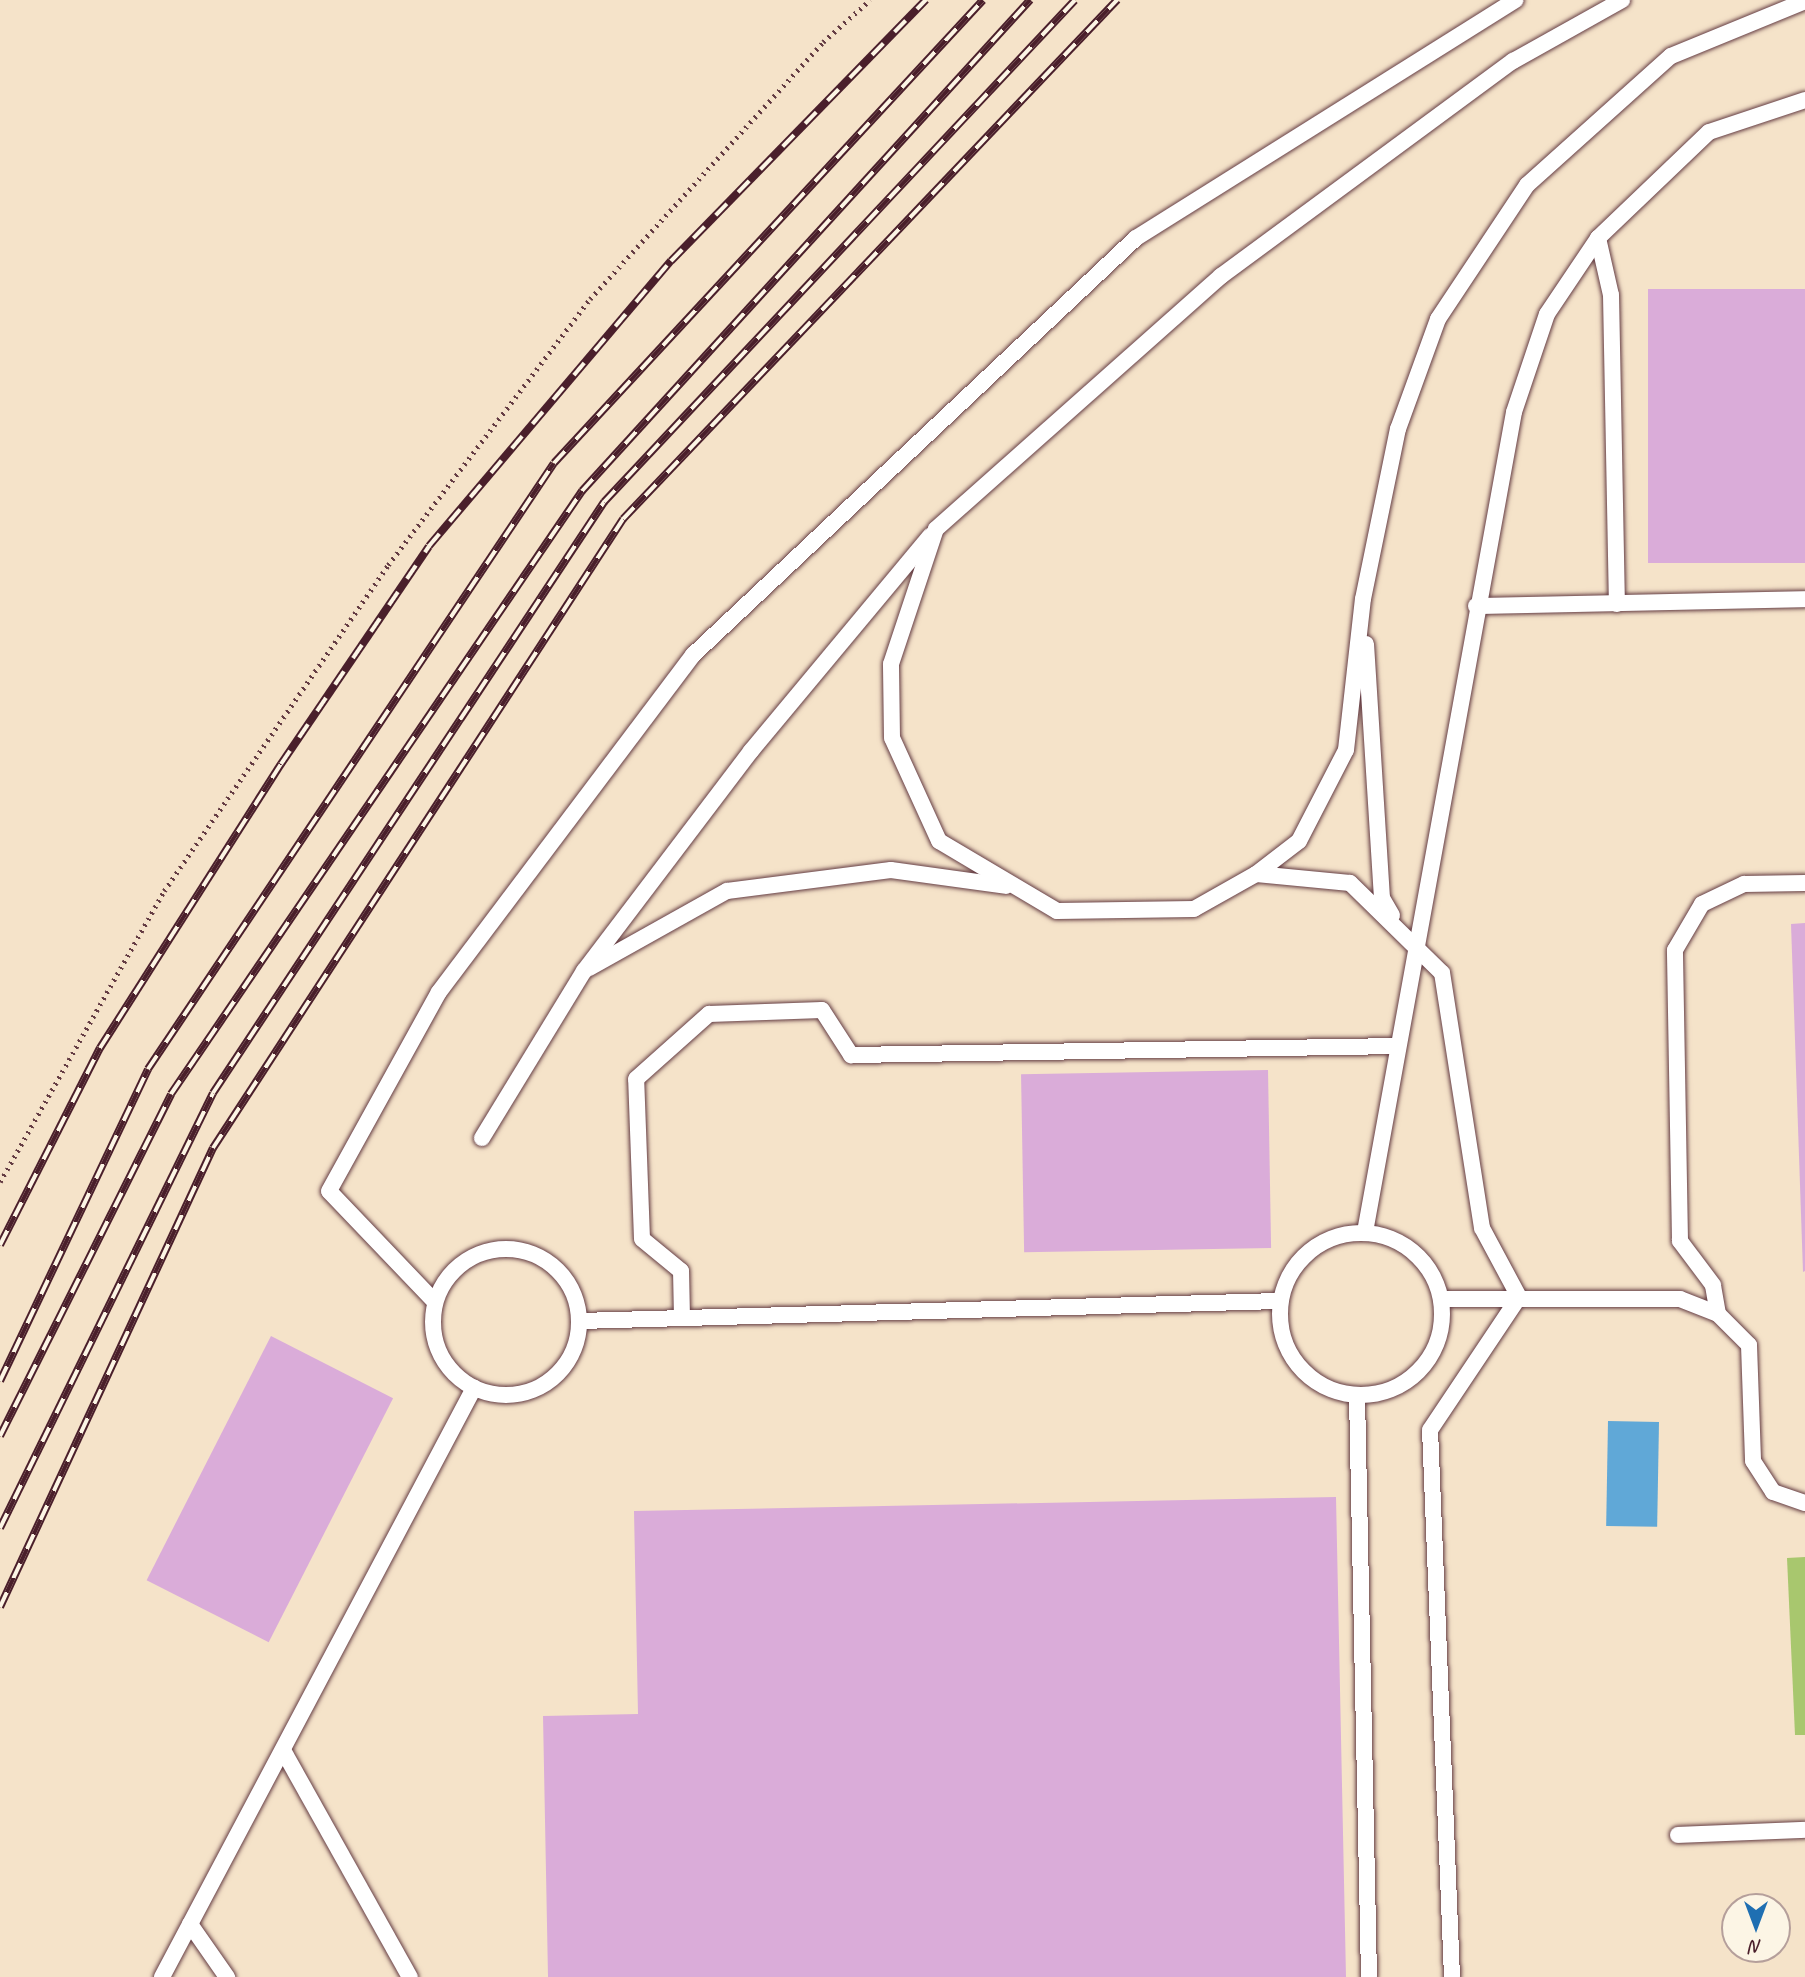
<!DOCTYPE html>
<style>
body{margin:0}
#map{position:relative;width:1805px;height:1977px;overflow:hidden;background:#f5e3c9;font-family:Caveat,sans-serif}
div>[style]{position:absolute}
.green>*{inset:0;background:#a8c76e}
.water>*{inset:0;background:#60a8d7;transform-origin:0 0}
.building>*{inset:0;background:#daacd9;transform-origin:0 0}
.path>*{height:4.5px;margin-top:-2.25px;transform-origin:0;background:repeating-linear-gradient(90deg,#643c43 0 2px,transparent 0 7px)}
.roads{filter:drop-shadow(0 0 2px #643c43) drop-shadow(0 0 2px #643c43)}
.lane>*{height:16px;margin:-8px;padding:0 8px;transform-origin:8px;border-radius:8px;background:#fff}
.lane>.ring{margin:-8px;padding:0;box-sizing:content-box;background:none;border:16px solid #fff;border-radius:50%}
.rail>*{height:8px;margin-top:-4px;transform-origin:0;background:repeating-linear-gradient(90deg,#fcf5e5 0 16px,#4a1f2b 0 32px);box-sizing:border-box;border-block:2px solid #4a1f2b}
span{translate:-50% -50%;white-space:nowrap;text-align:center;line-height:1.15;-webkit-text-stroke:7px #fcf5e5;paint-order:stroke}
.north{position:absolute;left:1721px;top:1893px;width:70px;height:70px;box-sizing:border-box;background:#fcf5e5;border:2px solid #b59f9b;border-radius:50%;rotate:180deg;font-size:19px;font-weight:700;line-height:28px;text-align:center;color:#4a1f2b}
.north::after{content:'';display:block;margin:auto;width:24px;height:32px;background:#1f6fb2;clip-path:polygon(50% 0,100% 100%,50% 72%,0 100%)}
</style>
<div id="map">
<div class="green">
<i style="clip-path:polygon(1805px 1557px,1805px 1735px,1795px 1735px,1787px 1558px)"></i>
</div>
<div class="water">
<i style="left:1608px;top:1421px;width:51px;height:105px;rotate:1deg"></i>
</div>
<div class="building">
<i style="left:1805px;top:289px;width:274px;height:157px;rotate:90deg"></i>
<i style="clip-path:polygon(1805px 923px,1805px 1271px,1803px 1272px,1791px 924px)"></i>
<i style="left:1268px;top:1070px;width:178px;height:247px;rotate:89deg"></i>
<i style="left:271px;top:1336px;width:137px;height:274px;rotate:27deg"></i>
<i style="clip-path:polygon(1336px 1497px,1346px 1977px,548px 1977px,543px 1716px,638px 1714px,634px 1511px)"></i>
</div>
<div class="path">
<i style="left:0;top:1182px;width:334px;rotate:-60.6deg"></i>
<i style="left:164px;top:891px;width:396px;rotate:-55.5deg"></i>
<i style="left:388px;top:565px;width:334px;rotate:-52.8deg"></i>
<i style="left:590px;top:299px;width:347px;rotate:-47.8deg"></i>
<i style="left:823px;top:42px;width:63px;rotate:-41.8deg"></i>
</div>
<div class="roads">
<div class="lane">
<i style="left:1598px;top:238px;width:58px;rotate:77.2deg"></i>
<i style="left:1611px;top:295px;width:309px;rotate:88.9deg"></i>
<i style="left:1476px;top:606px;width:329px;rotate:-1.2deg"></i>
<i style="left:1366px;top:644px;width:255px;rotate:86.4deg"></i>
<i style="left:1382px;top:898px;width:20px;rotate:60deg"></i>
<i style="left:1256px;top:874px;width:54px;rotate:-37.5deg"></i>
<i style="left:1299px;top:841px;width:102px;rotate:-62.7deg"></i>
<i style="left:1346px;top:750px;width:152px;rotate:-83.6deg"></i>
<i style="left:1363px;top:599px;width:174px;rotate:-78.4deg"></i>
<i style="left:1398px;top:429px;width:117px;rotate:-70deg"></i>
<i style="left:1438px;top:319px;width:161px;rotate:-56.4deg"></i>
<i style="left:1527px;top:185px;width:193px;rotate:-41.9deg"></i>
<i style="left:1671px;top:56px;width:145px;rotate:-22.3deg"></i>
<i style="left:589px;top:968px;width:158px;rotate:-29.2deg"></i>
<i style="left:727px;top:891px;width:165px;rotate:-7.3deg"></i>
<i style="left:891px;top:870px;width:116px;rotate:7.9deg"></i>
<i style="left:482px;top:1138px;width:196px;rotate:-58.6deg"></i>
<i style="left:584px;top:971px;width:276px;rotate:-52.8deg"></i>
<i style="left:751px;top:751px;width:280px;rotate:-50.2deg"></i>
<i style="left:1365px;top:1232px;width:833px;rotate:-79.7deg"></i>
<i style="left:1514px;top:412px;width:103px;rotate:-71.4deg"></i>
<i style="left:1547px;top:314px;width:92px;rotate:-56.1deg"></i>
<i style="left:1598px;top:238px;width:153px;rotate:-43.7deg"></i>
<i style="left:1709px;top:132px;width:101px;rotate:-18.4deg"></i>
<i class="ring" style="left:1280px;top:1233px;width:146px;height:146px"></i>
<i class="ring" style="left:433px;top:1249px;width:130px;height:130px"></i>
<i style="left:1441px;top:1299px;width:239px"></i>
<i style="left:1680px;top:1299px;width:41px;rotate:21.5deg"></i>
<i style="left:1718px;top:1314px;width:44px;rotate:45deg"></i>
<i style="left:1749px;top:1345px;width:116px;rotate:88deg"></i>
<i style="left:1753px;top:1461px;width:37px;rotate:57deg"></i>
<i style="left:1773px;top:1492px;width:34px;rotate:19deg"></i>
<i style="left:435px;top:1302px;width:153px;rotate:-133.7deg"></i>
<i style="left:329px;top:1191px;width:227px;rotate:-61.1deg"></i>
<i style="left:439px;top:992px;width:422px;rotate:-53deg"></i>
<i style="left:693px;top:655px;width:608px;rotate:-43.27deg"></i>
<i style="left:1136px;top:238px;width:448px;rotate:-32.1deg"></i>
<i style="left:1718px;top:1314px;width:29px;rotate:-100deg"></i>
<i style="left:1713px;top:1285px;width:55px;rotate:-126.9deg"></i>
<i style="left:1680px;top:1241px;width:291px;rotate:-91deg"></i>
<i style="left:1675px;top:950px;width:53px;rotate:-59.6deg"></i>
<i style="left:1702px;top:904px;width:47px;rotate:-25.5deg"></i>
<i style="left:1744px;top:884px;width:61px;rotate:-0.9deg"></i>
<i style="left:682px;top:1318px;width:47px;rotate:-91.2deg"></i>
<i style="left:681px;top:1271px;width:50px;rotate:-140.6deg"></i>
<i style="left:642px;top:1239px;width:160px;rotate:-92.1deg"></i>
<i style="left:636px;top:1079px;width:98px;rotate:-41.7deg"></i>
<i style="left:709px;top:1014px;width:113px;rotate:-2deg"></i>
<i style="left:822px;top:1010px;width:54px;rotate:57.2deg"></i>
<i style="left:851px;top:1055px;width:546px;rotate:-0.94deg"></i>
<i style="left:580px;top:1321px;width:700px;rotate:-1.64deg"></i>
<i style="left:1357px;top:1395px;width:582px;rotate:88.82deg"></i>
<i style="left:284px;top:1752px;width:258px;rotate:60.8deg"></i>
<i style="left:1678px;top:1835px;width:127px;rotate:-2.3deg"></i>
<i style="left:190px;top:1924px;width:65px;rotate:55.1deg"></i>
<i style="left:162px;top:1977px;width:667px;rotate:-62.09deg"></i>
<i style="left:1452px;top:1977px;width:547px;rotate:-92.3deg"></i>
<i style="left:1430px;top:1430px;width:160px;rotate:-56.2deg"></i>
<i style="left:1519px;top:1297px;width:78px;rotate:-118.2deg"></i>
<i style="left:1482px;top:1228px;width:258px;rotate:-98.9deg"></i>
<i style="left:1442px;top:973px;width:129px;rotate:-135.6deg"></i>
<i style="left:1350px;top:883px;width:94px;rotate:-174.5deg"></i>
<i style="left:1256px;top:874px;width:71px;rotate:150.6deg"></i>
<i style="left:1194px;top:909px;width:137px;rotate:179.2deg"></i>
<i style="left:1057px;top:911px;width:137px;rotate:-149.3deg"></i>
<i style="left:939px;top:841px;width:113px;rotate:-114.5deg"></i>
<i style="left:892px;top:738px;width:74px;rotate:-90.8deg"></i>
<i style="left:891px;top:664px;width:142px;rotate:-71.6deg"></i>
<i style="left:936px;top:529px;width:381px;rotate:-41.6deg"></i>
<i style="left:1221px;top:276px;width:363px;rotate:-36.4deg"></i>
<i style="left:1513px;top:61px;width:125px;rotate:-29.2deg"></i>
</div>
</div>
<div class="rail">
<i style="left:0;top:1245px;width:221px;rotate:-63.1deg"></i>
<i style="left:100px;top:1048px;width:337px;rotate:-57.5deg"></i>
<i style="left:281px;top:764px;width:263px;rotate:-55.8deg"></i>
<i style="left:429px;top:546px;width:374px;rotate:-49.7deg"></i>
<i style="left:671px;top:261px;width:365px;rotate:-45.7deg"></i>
<i style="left:0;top:1381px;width:345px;rotate:-64.6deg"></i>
<i style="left:148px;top:1069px;width:729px;rotate:-56.18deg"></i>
<i style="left:554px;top:463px;width:631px;rotate:-47.18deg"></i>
<i style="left:0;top:1436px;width:382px;rotate:-63.4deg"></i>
<i style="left:171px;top:1094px;width:730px;rotate:-55.72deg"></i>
<i style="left:582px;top:491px;width:665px;rotate:-47.62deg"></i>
<i style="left:0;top:1528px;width:484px;rotate:-63.9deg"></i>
<i style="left:213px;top:1093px;width:709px;rotate:-56.51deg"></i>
<i style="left:604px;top:502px;width:688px;rotate:-46.82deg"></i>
<i style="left:0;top:1607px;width:506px;rotate:-65.11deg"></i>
<i style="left:213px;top:1148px;width:751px;rotate:-56.9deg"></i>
<i style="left:623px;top:519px;width:717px;rotate:-46.41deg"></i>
</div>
<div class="north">N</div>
</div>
